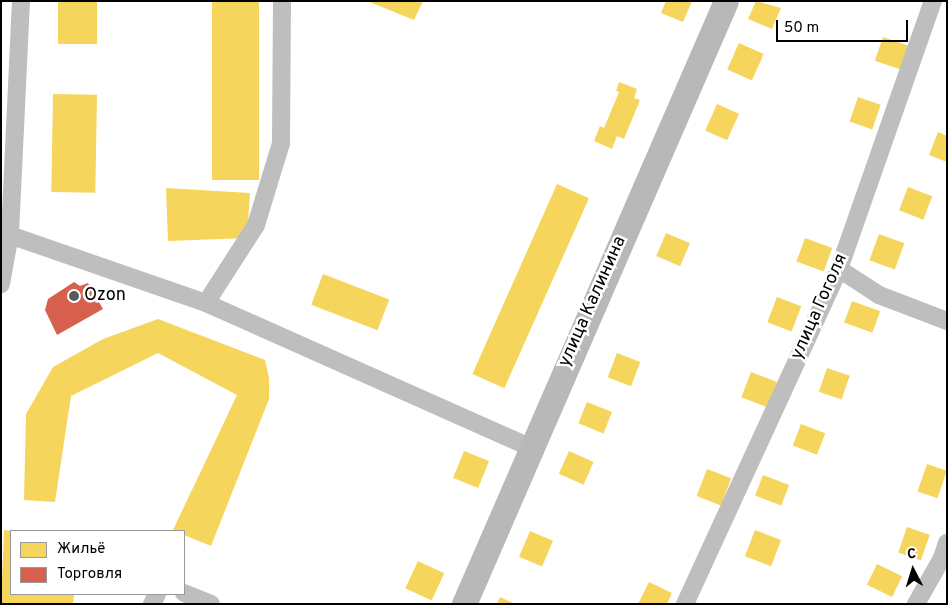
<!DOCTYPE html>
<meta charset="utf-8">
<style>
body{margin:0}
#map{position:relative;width:948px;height:605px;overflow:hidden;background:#fff;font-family:Overpass,sans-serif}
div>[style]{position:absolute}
.homes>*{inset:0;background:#f6d55c;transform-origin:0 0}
.shops>*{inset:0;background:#d6604d}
.street>*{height:18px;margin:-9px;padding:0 9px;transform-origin:9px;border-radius:9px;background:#bebebe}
.secondary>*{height:25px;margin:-12.5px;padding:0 12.5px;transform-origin:12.5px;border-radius:12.5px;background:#b8b8b8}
.dots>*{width:14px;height:14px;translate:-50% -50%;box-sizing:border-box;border:2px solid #fff;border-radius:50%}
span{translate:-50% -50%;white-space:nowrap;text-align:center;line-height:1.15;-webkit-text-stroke:5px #fff;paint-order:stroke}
.poi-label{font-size:18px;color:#000}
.left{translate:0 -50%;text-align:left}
.street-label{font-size:18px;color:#000}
.frame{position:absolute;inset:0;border:2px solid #000;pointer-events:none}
.legend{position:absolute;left:10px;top:530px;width:175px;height:65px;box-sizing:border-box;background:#fff;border:1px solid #999;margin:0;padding:6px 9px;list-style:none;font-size:15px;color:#000}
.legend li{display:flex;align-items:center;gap:10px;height:25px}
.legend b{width:25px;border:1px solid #999}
.north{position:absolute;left:888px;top:545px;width:50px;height:50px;-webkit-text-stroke:4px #fff;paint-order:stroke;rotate:355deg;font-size:14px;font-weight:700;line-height:20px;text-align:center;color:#000}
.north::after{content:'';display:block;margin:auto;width:18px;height:22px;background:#000;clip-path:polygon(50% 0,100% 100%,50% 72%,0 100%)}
.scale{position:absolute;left:776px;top:20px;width:132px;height:22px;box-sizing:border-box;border:2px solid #000;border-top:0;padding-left:6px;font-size:15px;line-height:18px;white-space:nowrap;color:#000;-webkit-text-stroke:4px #fff;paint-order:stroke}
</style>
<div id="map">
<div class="homes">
<i style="left:58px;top:1px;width:39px;height:43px"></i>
<i style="left:212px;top:1px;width:47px;height:179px"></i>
<i style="clip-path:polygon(367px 1px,423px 1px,414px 20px)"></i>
<i style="clip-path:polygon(666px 1px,692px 1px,683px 22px,661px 13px)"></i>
<i style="clip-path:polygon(756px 1px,781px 8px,772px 29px,748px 19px)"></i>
<i style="left:883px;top:37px;width:28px;height:25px;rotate:19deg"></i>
<i style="left:739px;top:43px;width:27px;height:29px;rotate:24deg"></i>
<i style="clip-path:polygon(619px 82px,637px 89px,634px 98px,640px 100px,624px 139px,617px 136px,612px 149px,594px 141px,600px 126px,604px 128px,619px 92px,616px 91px)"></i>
<i style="left:53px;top:94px;width:44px;height:98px;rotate:1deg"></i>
<i style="left:858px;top:97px;width:24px;height:26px;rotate:19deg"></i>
<i style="left:717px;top:104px;width:24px;height:29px;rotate:24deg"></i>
<i style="clip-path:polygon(938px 132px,947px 136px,947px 162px,929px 155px)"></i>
<i style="left:557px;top:184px;width:35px;height:208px;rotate:24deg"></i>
<i style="left:908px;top:187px;width:26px;height:25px;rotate:21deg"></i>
<i style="clip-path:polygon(166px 188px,250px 193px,247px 238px,168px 241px)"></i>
<i style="left:666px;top:233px;width:26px;height:25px;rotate:23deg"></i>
<i style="left:879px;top:234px;width:27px;height:28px;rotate:20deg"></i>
<i style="left:805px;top:238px;width:29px;height:25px;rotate:20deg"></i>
<i style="left:323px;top:274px;width:71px;height:33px;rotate:21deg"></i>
<i style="left:777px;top:297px;width:26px;height:27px;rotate:21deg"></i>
<i style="left:852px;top:301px;width:30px;height:23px;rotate:20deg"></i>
<i style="clip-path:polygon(158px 319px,265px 360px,269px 378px,269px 399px,211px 546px,184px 535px,184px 531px,173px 530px,237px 395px,158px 353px,71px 396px,55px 502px,24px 500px,26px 414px,53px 367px,103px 339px)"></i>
<i style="left:617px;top:353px;width:25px;height:26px;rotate:21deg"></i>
<i style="left:827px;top:368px;width:24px;height:25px;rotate:19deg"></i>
<i style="left:751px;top:372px;width:28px;height:27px;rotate:21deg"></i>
<i style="left:587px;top:402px;width:27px;height:23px;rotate:22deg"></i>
<i style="left:801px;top:424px;width:26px;height:23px;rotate:21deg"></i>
<i style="left:464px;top:451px;width:27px;height:29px;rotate:22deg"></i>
<i style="left:569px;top:451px;width:27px;height:25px;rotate:24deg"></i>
<i style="left:927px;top:464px;width:21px;height:29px;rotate:19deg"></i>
<i style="left:707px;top:469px;width:26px;height:29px;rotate:21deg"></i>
<i style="left:763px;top:475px;width:28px;height:22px;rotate:21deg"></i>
<i style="left:907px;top:527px;width:24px;height:27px;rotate:19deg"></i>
<i style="clip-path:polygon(4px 530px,11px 531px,11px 594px,74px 594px,73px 604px,1px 603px)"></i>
<i style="left:755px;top:530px;width:28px;height:28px;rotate:21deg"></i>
<i style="left:530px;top:531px;width:25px;height:28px;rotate:23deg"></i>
<i style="left:418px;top:561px;width:29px;height:30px;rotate:25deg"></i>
<i style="left:877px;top:564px;width:28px;height:23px;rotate:26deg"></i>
<i style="clip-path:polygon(649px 582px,672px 593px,667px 604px,638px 604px)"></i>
<i style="clip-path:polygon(500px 597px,515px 604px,497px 604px)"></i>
</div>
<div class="shops">
<i style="clip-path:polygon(74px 282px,80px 286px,88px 283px,103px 309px,57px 335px,45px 310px,48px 299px)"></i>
</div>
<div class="street">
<i style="left:1px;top:232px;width:217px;rotate:19.1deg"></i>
<i style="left:206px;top:303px;width:354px;rotate:24deg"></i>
<i style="left:839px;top:269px;width:48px;rotate:33deg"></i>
<i style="left:879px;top:295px;width:73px;rotate:20.9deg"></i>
<i style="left:1px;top:284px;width:51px;rotate:-79.8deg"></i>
<i style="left:10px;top:234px;width:233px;rotate:-87.3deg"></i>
<i style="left:206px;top:303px;width:93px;rotate:-57.3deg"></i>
<i style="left:256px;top:225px;width:86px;rotate:-73deg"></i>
<i style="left:281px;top:143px;width:142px;rotate:-89.6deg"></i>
<i style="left:184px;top:593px;width:29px;rotate:22deg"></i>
<i style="left:152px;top:604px;width:11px;rotate:-63deg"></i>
<i style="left:685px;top:604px;width:369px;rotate:-65.3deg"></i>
<i style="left:839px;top:269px;width:284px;rotate:-70.7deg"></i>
<i style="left:916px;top:604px;width:53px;rotate:-60.5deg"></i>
<i style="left:942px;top:558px;width:16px;rotate:-72deg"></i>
</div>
<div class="secondary">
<i style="left:464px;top:604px;width:657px;rotate:-66.52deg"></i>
</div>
<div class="dots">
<i style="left:74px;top:296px;background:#595959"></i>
</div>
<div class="poi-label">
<span class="left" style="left:84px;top:296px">Ozon</span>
</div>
<div class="street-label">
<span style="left:593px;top:302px;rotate:-66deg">улица Калинина</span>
<span style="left:820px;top:307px;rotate:-66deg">улица Гоголя</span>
</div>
<div class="frame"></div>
<ul class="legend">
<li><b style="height:14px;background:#f6d55c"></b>Жильё</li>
<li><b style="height:14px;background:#d6604d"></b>Торговля</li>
</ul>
<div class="north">С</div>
<div class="scale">50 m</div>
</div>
